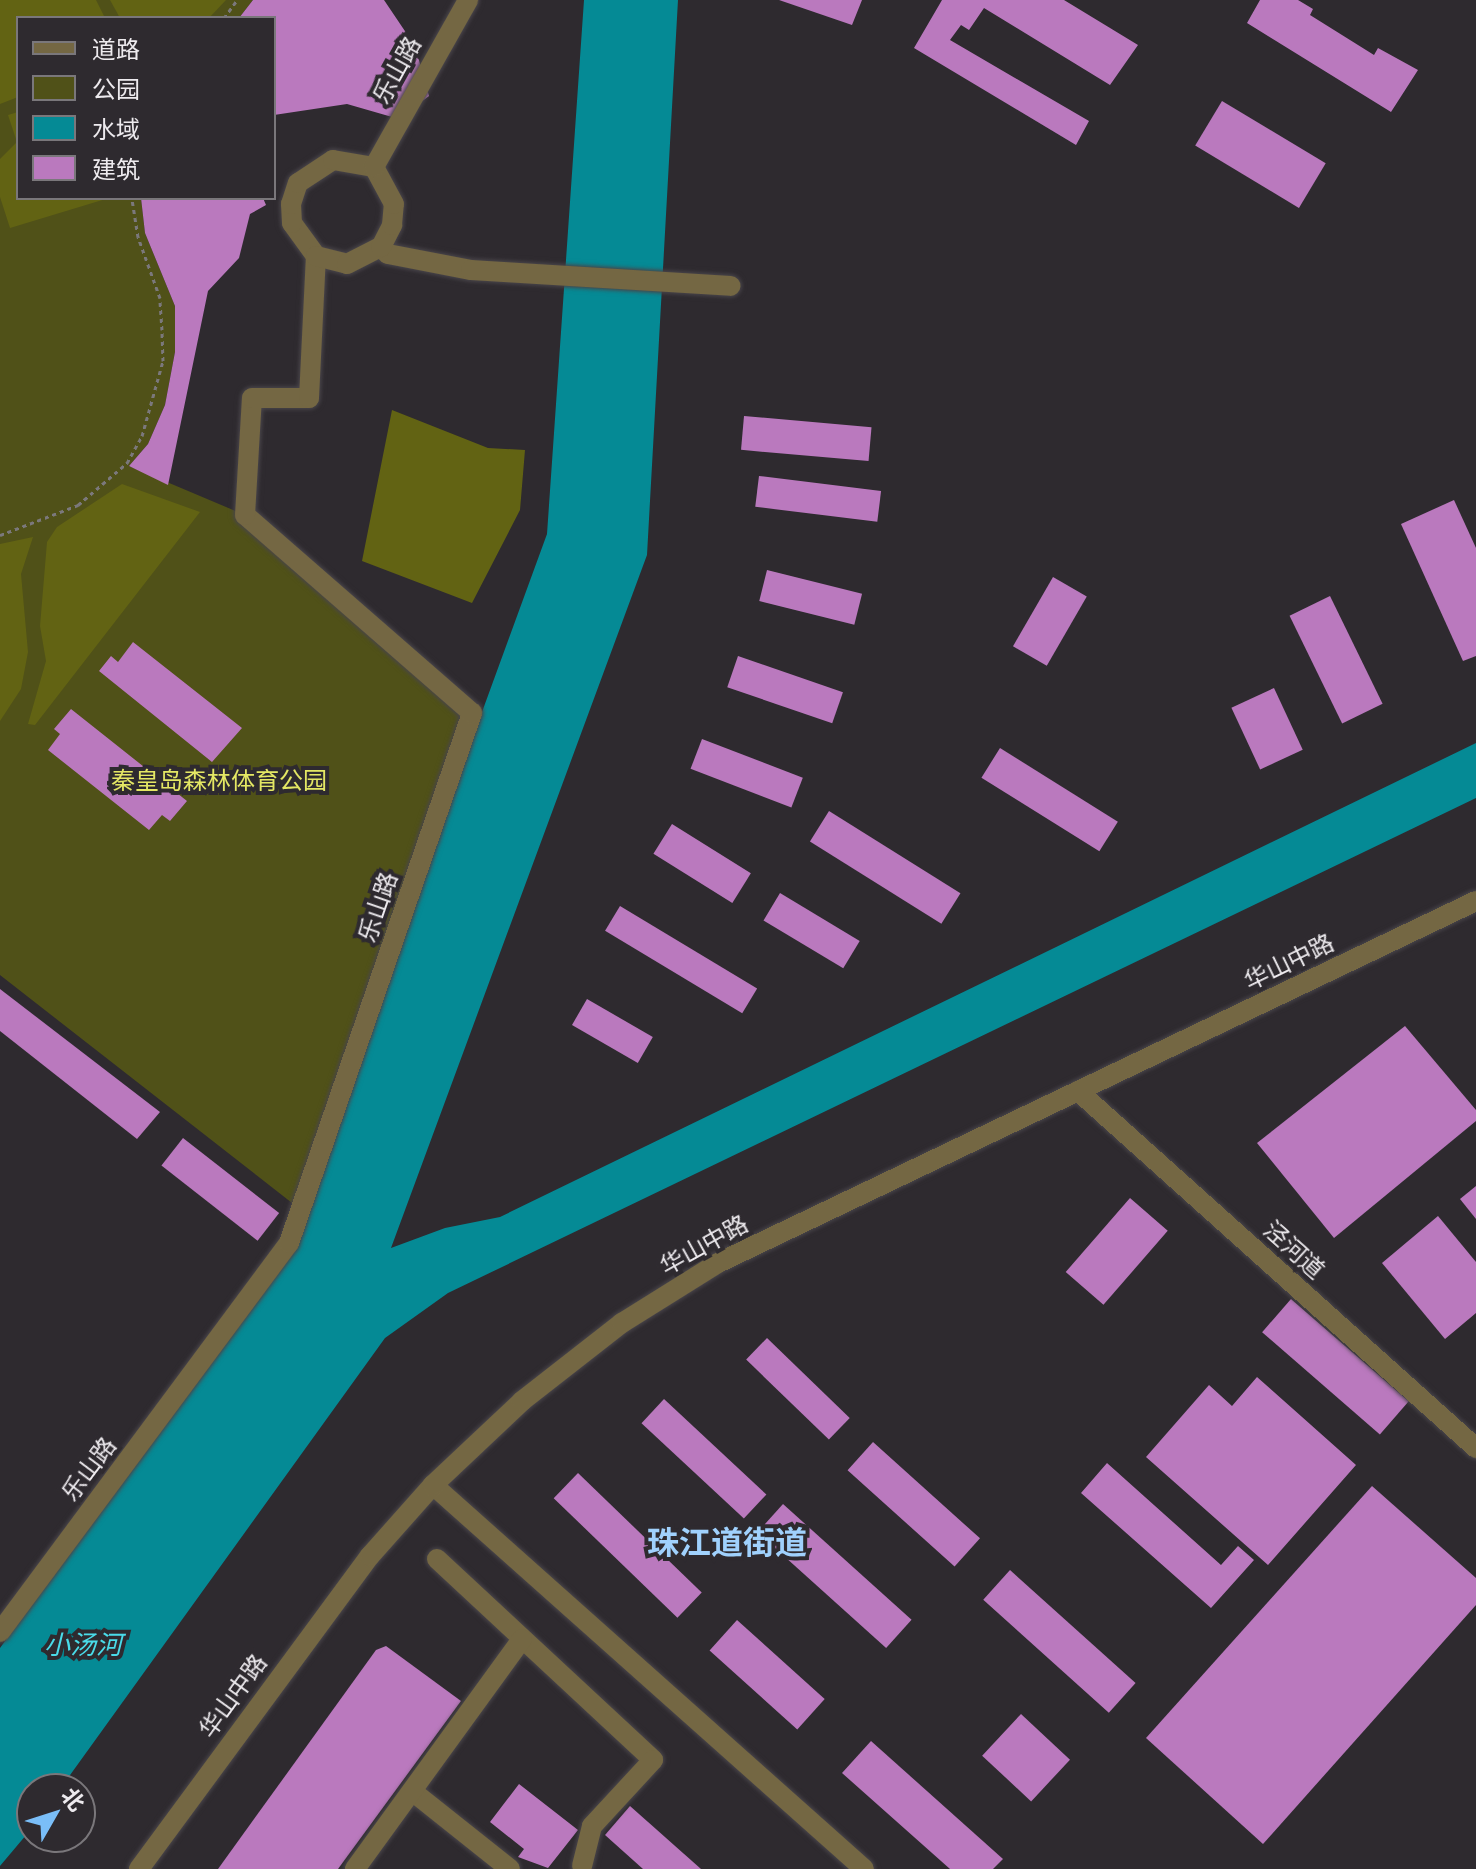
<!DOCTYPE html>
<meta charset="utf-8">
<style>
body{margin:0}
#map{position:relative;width:1476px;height:1869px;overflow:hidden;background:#2e2a2f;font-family:"Titillium Web","Noto Sans SC",sans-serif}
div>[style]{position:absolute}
.green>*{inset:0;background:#505118}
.forest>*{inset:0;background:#626313}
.water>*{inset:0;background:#058a95}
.building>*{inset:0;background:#ba79be;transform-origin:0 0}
.path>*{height:3px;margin-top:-1.5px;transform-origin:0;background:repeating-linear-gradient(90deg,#7b787c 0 4px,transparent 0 8px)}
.roads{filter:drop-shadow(0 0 2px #49454a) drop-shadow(0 0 2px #49454a)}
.minor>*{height:20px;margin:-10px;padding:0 10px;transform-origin:10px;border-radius:10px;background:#746743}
span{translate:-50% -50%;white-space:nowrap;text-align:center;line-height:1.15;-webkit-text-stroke:8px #2e2a2f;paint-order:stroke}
.street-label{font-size:24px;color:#edeaee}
.park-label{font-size:24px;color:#e4e764}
.water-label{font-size:26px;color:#4adbe9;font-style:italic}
.district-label{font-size:32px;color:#a0d1fd;font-weight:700}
.legend{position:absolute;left:16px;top:16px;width:260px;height:184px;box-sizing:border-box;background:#2e2a2f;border:2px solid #7a777b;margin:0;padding:10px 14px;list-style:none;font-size:24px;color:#edeaee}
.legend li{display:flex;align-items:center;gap:16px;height:40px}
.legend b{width:40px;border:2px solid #7a777b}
.north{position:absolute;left:16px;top:1773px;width:80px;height:80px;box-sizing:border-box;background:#2e2a2f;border:2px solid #7a777b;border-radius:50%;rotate:51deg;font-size:22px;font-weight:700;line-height:32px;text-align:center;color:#edeaee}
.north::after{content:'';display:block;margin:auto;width:28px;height:36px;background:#7abef8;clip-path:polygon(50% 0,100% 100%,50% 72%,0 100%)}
</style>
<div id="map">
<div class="green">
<i style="clip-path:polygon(0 0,253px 0,239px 18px,18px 18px,18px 198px,141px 198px,145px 233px,175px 306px,175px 352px,165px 405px,148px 444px,129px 466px,245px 515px,472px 713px,301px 1210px,0 975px)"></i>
</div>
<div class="forest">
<i style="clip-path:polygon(0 0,96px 0,105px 18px,18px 18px,18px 97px,0 104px)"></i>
<i style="clip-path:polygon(110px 0,226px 0,209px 18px,120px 18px)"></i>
<i style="clip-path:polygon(18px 112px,18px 198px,109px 198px,10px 228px,0 197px,0 159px,17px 142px,8px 115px)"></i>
<i style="clip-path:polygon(392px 410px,488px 448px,525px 450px,520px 510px,472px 603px,362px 561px)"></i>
<i style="clip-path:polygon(122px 484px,200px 512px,35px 725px,28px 724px,46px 661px,40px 626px,47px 542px,57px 527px)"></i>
<i style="clip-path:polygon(33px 537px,21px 574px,28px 652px,21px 689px,0 721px,0 544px)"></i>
</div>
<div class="water">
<i style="clip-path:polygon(584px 0,678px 0,647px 555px,391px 1248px,445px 1228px,500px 1217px,1476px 743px,1476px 798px,448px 1293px,385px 1338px,60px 1789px,32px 1789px,32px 1828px,0 1866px,0 1648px,282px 1260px,547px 534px)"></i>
</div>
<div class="building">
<i style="clip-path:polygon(253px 0,384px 0,415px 46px,429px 96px,399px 119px,347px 104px,274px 115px,274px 18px,239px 18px)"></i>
<i style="clip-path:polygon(779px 0,862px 0,852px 25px)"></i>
<i style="clip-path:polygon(942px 0,1064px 0,1138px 45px,1110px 85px,984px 8px,969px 30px,961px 25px,950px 40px,1089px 121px,1076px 145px,914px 48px)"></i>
<i style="clip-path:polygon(1260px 0,1298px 0,1313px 9px,1310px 15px,1374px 55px,1378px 48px,1418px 70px,1391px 112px,1247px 23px)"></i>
<i style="left:1222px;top:101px;width:121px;height:52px;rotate:31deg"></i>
<i style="clip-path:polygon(141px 198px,263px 198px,266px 205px,250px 214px,239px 258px,208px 291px,168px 485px,129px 466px,148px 444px,165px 405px,175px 352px,175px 306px,145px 233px)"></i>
<i style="left:744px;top:416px;width:128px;height:34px;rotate:5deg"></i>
<i style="left:759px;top:476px;width:123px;height:31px;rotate:7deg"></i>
<i style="clip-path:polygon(1454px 500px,1476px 548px,1476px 656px,1463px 661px,1401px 524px)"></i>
<i style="left:767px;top:570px;width:98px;height:32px;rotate:14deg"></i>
<i style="left:1053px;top:577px;width:39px;height:80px;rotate:30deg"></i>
<i style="left:1330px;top:596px;width:120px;height:45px;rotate:64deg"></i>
<i style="clip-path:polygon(133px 642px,242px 728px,212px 762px,99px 671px,111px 656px,118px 662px)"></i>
<i style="left:738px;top:656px;width:111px;height:33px;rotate:19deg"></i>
<i style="left:1274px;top:688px;width:68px;height:47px;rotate:65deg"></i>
<i style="clip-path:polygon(71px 709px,187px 801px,170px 821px,162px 815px,149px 830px,48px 750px,60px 734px,54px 729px)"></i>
<i style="left:702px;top:739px;width:108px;height:32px;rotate:21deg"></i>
<i style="left:1000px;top:748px;width:139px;height:35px;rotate:32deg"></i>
<i style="left:829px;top:811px;width:155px;height:36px;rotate:32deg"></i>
<i style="left:672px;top:824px;width:93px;height:35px;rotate:32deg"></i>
<i style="left:780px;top:893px;width:93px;height:32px;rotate:31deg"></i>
<i style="left:620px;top:906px;width:160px;height:29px;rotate:31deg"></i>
<i style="clip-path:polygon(0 989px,160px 1112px,137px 1139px,0 1031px)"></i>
<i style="left:587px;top:999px;width:76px;height:30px;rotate:30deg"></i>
<i style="clip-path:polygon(1405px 1026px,1476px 1110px,1476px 1121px,1334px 1238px,1257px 1143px)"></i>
<i style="left:183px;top:1138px;width:122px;height:35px;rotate:38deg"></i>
<i style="clip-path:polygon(1476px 1186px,1476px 1219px,1460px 1199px)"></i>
<i style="left:1130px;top:1198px;width:50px;height:98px;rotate:41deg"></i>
<i style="clip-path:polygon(1438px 1216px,1476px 1262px,1476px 1313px,1445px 1339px,1382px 1263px)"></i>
<i style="left:1291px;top:1299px;width:156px;height:44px;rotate:41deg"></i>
<i style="left:767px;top:1338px;width:115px;height:30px;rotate:44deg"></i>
<i style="clip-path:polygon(1257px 1377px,1356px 1465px,1268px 1565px,1146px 1457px,1209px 1385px,1232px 1406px)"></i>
<i style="left:664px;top:1399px;width:140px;height:33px;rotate:43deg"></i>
<i style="left:873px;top:1442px;width:144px;height:38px;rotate:42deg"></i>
<i style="clip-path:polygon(1107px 1463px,1221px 1565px,1238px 1546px,1254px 1560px,1211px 1608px,1081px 1493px)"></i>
<i style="left:578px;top:1473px;width:172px;height:35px;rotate:44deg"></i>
<i style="clip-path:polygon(1372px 1486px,1476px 1578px,1476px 1605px,1263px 1844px,1146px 1738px)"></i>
<i style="left:783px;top:1504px;width:173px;height:38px;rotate:42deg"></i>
<i style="left:1010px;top:1570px;width:169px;height:40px;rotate:42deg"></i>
<i style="left:737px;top:1620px;width:118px;height:41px;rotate:42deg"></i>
<i style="clip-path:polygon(386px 1646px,461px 1701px,338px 1869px,218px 1869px,376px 1650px)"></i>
<i style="left:1021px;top:1714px;width:67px;height:57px;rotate:43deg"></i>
<i style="clip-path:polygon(871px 1741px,1003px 1859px,993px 1869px,950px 1869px,842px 1773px)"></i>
<i style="clip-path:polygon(519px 1784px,578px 1830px,548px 1868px,518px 1857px,524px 1849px,490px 1822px)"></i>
<i style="clip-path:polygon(630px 1806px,701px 1869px,643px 1869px,605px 1835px)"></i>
</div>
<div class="path">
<i style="left:224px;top:18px;width:22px;rotate:-54deg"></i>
<i style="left:0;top:535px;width:84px;rotate:-21deg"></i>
<i style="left:78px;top:505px;width:65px;rotate:-40.6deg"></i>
<i style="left:127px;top:463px;width:31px;rotate:-61deg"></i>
<i style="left:142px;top:436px;width:78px;rotate:-74.4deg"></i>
<i style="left:163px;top:361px;width:31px;rotate:-92deg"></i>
<i style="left:162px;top:330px;width:32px;rotate:-94deg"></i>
<i style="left:160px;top:298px;width:65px;rotate:-109.8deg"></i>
<i style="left:138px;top:237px;width:39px;rotate:-99deg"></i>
</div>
<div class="roads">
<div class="minor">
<i style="left:381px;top:247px;width:10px;rotate:45deg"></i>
<i style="left:388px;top:254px;width:85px;rotate:10.9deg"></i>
<i style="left:471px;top:270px;width:260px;rotate:3.5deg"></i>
<i style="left:316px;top:256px;width:41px;rotate:-126deg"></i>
<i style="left:292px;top:223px;width:19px;rotate:-93deg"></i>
<i style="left:291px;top:204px;width:22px;rotate:-72deg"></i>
<i style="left:298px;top:183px;width:42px;rotate:-33.3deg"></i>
<i style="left:333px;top:160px;width:42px;rotate:9.7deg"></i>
<i style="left:1078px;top:1091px;width:535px;rotate:41.89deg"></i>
<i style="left:433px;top:1485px;width:577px;rotate:41.7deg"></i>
<i style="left:437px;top:1559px;width:295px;rotate:42.9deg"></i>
<i style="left:653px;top:1760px;width:90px;rotate:132.7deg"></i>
<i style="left:592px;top:1826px;width:41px;rotate:104deg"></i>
<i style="left:0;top:1632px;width:485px;rotate:-53.4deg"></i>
<i style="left:289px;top:1243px;width:561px;rotate:-70.95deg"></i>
<i style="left:472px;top:713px;width:301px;rotate:-138.9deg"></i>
<i style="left:245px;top:515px;width:117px;rotate:-86.6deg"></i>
<i style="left:252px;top:398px;width:57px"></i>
<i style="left:309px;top:398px;width:142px;rotate:-87.2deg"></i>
<i style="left:316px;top:256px;width:32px;rotate:14deg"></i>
<i style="left:347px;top:264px;width:38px;rotate:-27deg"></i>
<i style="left:381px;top:247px;width:25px;rotate:-63deg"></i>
<i style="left:392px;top:225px;width:21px;rotate:-85deg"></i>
<i style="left:394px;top:204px;width:42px;rotate:-118.4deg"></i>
<i style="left:374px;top:167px;width:192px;rotate:-60.6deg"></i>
<i style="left:412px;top:1791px;width:125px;rotate:38.5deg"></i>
<i style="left:139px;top:1869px;width:389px;rotate:-53.6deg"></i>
<i style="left:370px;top:1556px;width:95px;rotate:-48.4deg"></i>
<i style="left:433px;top:1485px;width:122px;rotate:-43.3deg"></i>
<i style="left:522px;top:1401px;width:127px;rotate:-38deg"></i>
<i style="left:622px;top:1323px;width:113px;rotate:-32deg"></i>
<i style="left:718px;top:1263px;width:840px;rotate:-25.53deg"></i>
<i style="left:355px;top:1869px;width:284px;rotate:-54deg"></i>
</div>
</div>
<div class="street-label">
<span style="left:397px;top:70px;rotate:-61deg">乐山路</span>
<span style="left:378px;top:907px;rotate:-71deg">乐山路</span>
<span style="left:1289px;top:962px;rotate:-26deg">华山中路</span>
<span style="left:704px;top:1245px;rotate:-29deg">华山中路</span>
<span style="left:1294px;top:1250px;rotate:42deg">泾河道</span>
<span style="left:89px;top:1469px;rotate:-53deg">乐山路</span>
<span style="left:233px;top:1696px;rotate:-54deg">华山中路</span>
</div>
<div class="park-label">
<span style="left:219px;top:781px">秦皇岛森林体育公园</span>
</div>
<div class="water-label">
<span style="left:83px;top:1645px">小汤河</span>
</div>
<div class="district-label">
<span style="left:727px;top:1542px">珠江道街道</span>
</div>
<ul class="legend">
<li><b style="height:10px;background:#746743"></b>道路</li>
<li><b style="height:22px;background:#505118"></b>公园</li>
<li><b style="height:22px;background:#058a95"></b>水域</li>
<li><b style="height:22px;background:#ba79be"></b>建筑</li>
</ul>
<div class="north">北</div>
</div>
